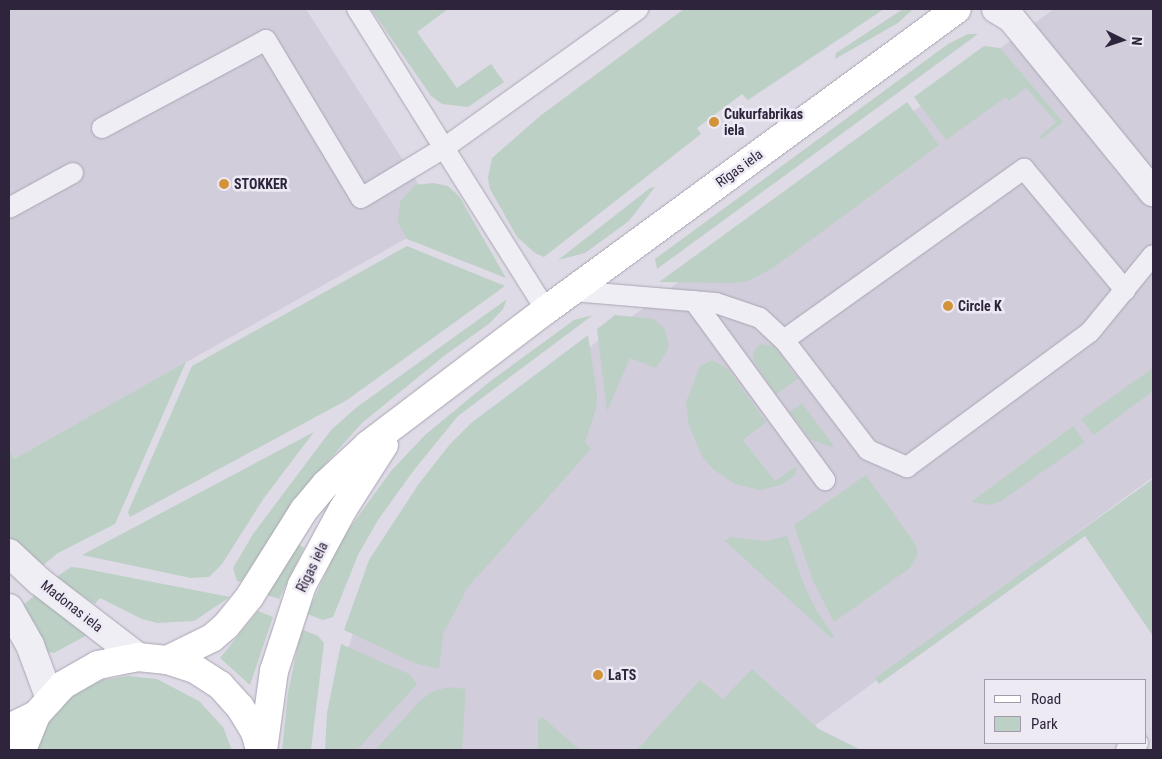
<!DOCTYPE html>
<meta charset="utf-8">
<style>
body{margin:0}
#map{position:relative;width:1162px;height:759px;overflow:hidden;background:#dfdbe6;font-family:"Roboto Condensed",sans-serif}
div>[style]{position:absolute}
.built>*{inset:0;background:#d2cddb}
.green>*{inset:0;background:#bcd0c6}
.roads{filter:drop-shadow(0 0 1px #aaa4b3) drop-shadow(0 0 1px #aaa4b3)}
.lane>*{height:20px;margin:-10px;padding:0 10px;transform-origin:10px;border-radius:10px;background:#f0eef5}
.street>*{height:28px;margin:-14px;padding:0 14px;transform-origin:14px;border-radius:14px;background:#f0eef5}
.secondary>*{height:28px;margin:-14px;padding:0 14px;transform-origin:14px;border-radius:14px;background:#fff}
.highway>*{height:28px;margin:-14px;padding:0 14px;transform-origin:14px;border-radius:14px;background:#fff}
.dots>*{width:14px;height:14px;translate:-50% -50%;box-sizing:border-box;border:2px solid #edeaf4;border-radius:50%}
span{translate:-50% -50%;white-space:nowrap;text-align:center;line-height:1.15;-webkit-text-stroke:5px #edeaf4;paint-order:stroke}
.poi-label{font-size:14px;color:#2e253d;font-weight:700}
.left{translate:0 -50%;text-align:left}
.street-label{font-size:14px;color:#2e253d}
.frame{position:absolute;inset:0;border:10px solid #2e253d;pointer-events:none}
.legend{position:absolute;left:984px;top:679px;width:162px;height:65px;box-sizing:border-box;background:#edeaf4;border:1px solid #a19bab;margin:0;padding:6px 9px;list-style:none;font-size:15px;color:#2e253d}
.legend li{display:flex;align-items:center;gap:10px;height:25px}
.legend b{width:25px;border:1px solid #a19bab}
.north{position:absolute;left:1097px;top:15px;width:50px;height:50px;-webkit-text-stroke:4px #edeaf4;paint-order:stroke;rotate:94deg;font-size:14px;font-weight:700;line-height:20px;text-align:center;color:#2e253d}
.north::after{content:'';display:block;margin:auto;width:18px;height:22px;background:#2e253d;clip-path:polygon(50% 0,100% 100%,50% 72%,0 100%)}
</style>
<div id="map">
<div class="built">
<i style="clip-path:polygon(9px 9px,306px 9px,441px 219px,14px 459px,9px 449px)"></i>
<i style="clip-path:polygon(1054px 9px,1153px 9px,1153px 477px,782px 750px,332px 750px,329px 707px,376px 563px,462px 440px)"></i>
</div>
<div class="green">
<i style="clip-path:polygon(371px 9px,448px 9px,417px 32px,457px 88px,491px 64px,504px 82px,468px 107px,442px 104px,431px 96px)"></i>
<i style="clip-path:polygon(684px 9px,884px 9px,748px 100px,742px 94px,697px 128px,701px 134px,544px 257px,535px 253px,517px 237px,490px 189px,488px 178px,492px 158px,540px 116px)"></i>
<i style="clip-path:polygon(903px 9px,913px 9px,898px 23px,835px 59px,836px 53px)"></i>
<i style="clip-path:polygon(968px 34px,978px 34px,657px 269px,655px 259px,948px 44px)"></i>
<i style="clip-path:polygon(984px 46px,1000px 48px,1063px 122px,1041px 139px,1039px 137px,1056px 122px,1026px 88px,1009px 101px,1006px 97px,946px 140px,914px 97px)"></i>
<i style="clip-path:polygon(907px 102px,939px 145px,773px 268px,748px 281px,734px 283px,659px 282px)"></i>
<i style="clip-path:polygon(433px 183px,448px 186px,459px 196px,506px 278px,407px 239px,398px 223px,400px 202px,415px 185px)"></i>
<i style="clip-path:polygon(655px 187px,629px 221px,585px 253px,558px 260px,650px 188px)"></i>
<i style="clip-path:polygon(407px 246px,505px 286px,347px 400px,130px 517px,128px 512px,192px 366px)"></i>
<i style="clip-path:polygon(507px 299px,503px 309px,490px 323px,444px 356px,362px 423px,304px 488px,241px 582px,237px 581px,233px 568px,253px 534px,331px 430px,357px 407px)"></i>
<i style="clip-path:polygon(593px 315px,458px 416px,414px 470px,378px 520px,358px 555px,333px 617px,323px 620px,307px 614px,341px 540px,391px 471px,425px 435px,488px 383px,574px 320px)"></i>
<i style="clip-path:polygon(615px 315px,654px 319px,665px 329px,669px 347px,656px 368px,630px 358px,607px 411px,597px 329px)"></i>
<i style="clip-path:polygon(588px 335px,597px 394px,596px 409px,585px 442px,591px 449px,468px 587px,443px 634px,439px 669px,414px 663px,344px 630px,369px 560px,418px 485px,450px 444px,471px 423px)"></i>
<i style="clip-path:polygon(760px 344px,774px 346px,798px 379px,776px 394px,753px 360px,754px 351px)"></i>
<i style="clip-path:polygon(712px 360px,728px 369px,766px 422px,743px 440px,775px 481px,797px 466px,795px 475px,781px 485px,760px 490px,735px 484px,714px 470px,703px 458px,689px 426px,686px 402px,700px 366px)"></i>
<i style="clip-path:polygon(186px 362px,115px 524px,58px 553px,41px 567px,9px 538px,9px 449px,14px 459px)"></i>
<i style="clip-path:polygon(1153px 368px,1153px 391px,1094px 435px,1081px 419px)"></i>
<i style="clip-path:polygon(802px 403px,834px 446px,832px 447px,811px 440px,790px 412px)"></i>
<i style="clip-path:polygon(1073px 426px,1085px 442px,1001px 501px,990px 505px,971px 502px)"></i>
<i style="clip-path:polygon(314px 432px,264px 498px,222px 564px,209px 577px,191px 578px,82px 555px)"></i>
<i style="clip-path:polygon(866px 475px,916px 545px,918px 554px,910px 568px,834px 622px,813px 581px,794px 525px)"></i>
<i style="clip-path:polygon(1153px 479px,1153px 636px,1085px 536px,879px 684px,875px 678px)"></i>
<i style="clip-path:polygon(787px 536px,804px 585px,816px 610px,834px 636px,831px 638px,725px 541px,731px 537px,766px 541px)"></i>
<i style="clip-path:polygon(297px 543px,304px 548px,279px 599px,267px 595px)"></i>
<i style="clip-path:polygon(71px 567px,81px 568px,230px 597px,194px 621px,157px 623px,142px 619px,100px 598px,95px 604px,55px 578px)"></i>
<i style="clip-path:polygon(35px 595px,82px 627px,87px 635px,54px 653px,47px 652px,37px 627px,22px 606px)"></i>
<i style="clip-path:polygon(258px 611px,273px 617px,250px 685px,220px 658px)"></i>
<i style="clip-path:polygon(301px 629px,318px 636px,324px 643px,311px 750px,282px 750px,288px 693px)"></i>
<i style="clip-path:polygon(341px 644px,409px 674px,417px 684px,357px 750px,325px 750px,327px 713px)"></i>
<i style="clip-path:polygon(752px 669px,819px 729px,861px 750px,637px 750px,700px 680px,723px 699px)"></i>
<i style="clip-path:polygon(128px 676px,157px 679px,199px 701px,223px 727px,232px 750px,33px 750px,52px 714px,74px 693px,102px 680px)"></i>
<i style="clip-path:polygon(448px 687px,466px 689px,462px 750px,375px 750px,421px 700px,432px 692px)"></i>
<i style="clip-path:polygon(542px 717px,580px 750px,538px 750px,538px 721px)"></i>
</div>
<div class="roads">
<div class="lane">
<i style="left:102px;top:128px;width:186px;rotate:-28.2deg"></i>
<i style="left:266px;top:40px;width:184px;rotate:59deg"></i>
<i style="left:361px;top:198px;width:97px;rotate:-31.1deg"></i>
<i style="left:444px;top:148px;width:164px;rotate:-122deg"></i>
<i style="left:9px;top:208px;width:73px;rotate:-28.7deg"></i>
<i style="left:572px;top:291px;width:144px;rotate:4.8deg"></i>
<i style="left:716px;top:303px;width:46px;rotate:18.8deg"></i>
<i style="left:760px;top:318px;width:33px;rotate:43deg"></i>
<i style="left:784px;top:340px;width:138px;rotate:52.6deg"></i>
<i style="left:868px;top:450px;width:43px;rotate:23.6deg"></i>
<i style="left:907px;top:467px;width:227px;rotate:-36.4deg"></i>
<i style="left:1090px;top:332px;width:99px;rotate:-50.7deg"></i>
<i style="left:694px;top:301px;width:222px;rotate:53.8deg"></i>
<i style="left:546px;top:310px;width:191px;rotate:-122.2deg"></i>
<i style="left:444px;top:148px;width:239px;rotate:-35.6deg"></i>
<i style="left:784px;top:340px;width:295px;rotate:-35.5deg"></i>
<i style="left:1024px;top:169px;width:158px;rotate:50.1deg"></i>
<i style="left:1126px;top:750px;width:14px;rotate:-30deg"></i>
</div>
<div class="street">
<i style="left:996px;top:9px;width:17px;rotate:31deg"></i>
<i style="left:1011px;top:18px;width:225px;rotate:50.8deg"></i>
<i style="left:9px;top:553px;width:41px;rotate:43deg"></i>
<i style="left:39px;top:581px;width:125px;rotate:37.5deg"></i>
<i style="left:9px;top:608px;width:43px;rotate:60.4deg"></i>
<i style="left:30px;top:645px;width:58px;rotate:69.7deg"></i>
</div>
<div class="secondary">
<i style="left:9px;top:728px;width:30px;rotate:-26deg"></i>
</div>
<div class="highway">
<i style="left:167px;top:660px;width:50px;rotate:-26.1deg"></i>
<i style="left:212px;top:638px;width:18px;rotate:-41deg"></i>
<i style="left:226px;top:626px;width:38px;rotate:-51deg"></i>
<i style="left:250px;top:596px;width:102px;rotate:-57.9deg"></i>
<i style="left:304px;top:510px;width:34px;rotate:-50deg"></i>
<i style="left:326px;top:484px;width:57px;rotate:-42.9deg"></i>
<i style="left:368px;top:445px;width:223px;rotate:-37.2deg"></i>
<i style="left:546px;top:310px;width:509px;rotate:-36.22deg"></i>
<i style="left:22px;top:750px;width:38px;rotate:-68deg"></i>
<i style="left:36px;top:715px;width:40px;rotate:-48deg"></i>
<i style="left:63px;top:685px;width:40px;rotate:-29.7deg"></i>
<i style="left:98px;top:665px;width:41px;rotate:-11.3deg"></i>
<i style="left:138px;top:657px;width:29px;rotate:6deg"></i>
<i style="left:167px;top:660px;width:29px;rotate:18deg"></i>
<i style="left:195px;top:669px;width:30px;rotate:33deg"></i>
<i style="left:220px;top:685px;width:30px;rotate:48deg"></i>
<i style="left:240px;top:707px;width:29px;rotate:59deg"></i>
<i style="left:255px;top:732px;width:19px;rotate:74deg"></i>
<i style="left:263px;top:750px;width:80px;rotate:-82.1deg"></i>
<i style="left:274px;top:671px;width:90px;rotate:-72deg"></i>
<i style="left:302px;top:585px;width:86px;rotate:-61.7deg"></i>
<i style="left:343px;top:509px;width:76px;rotate:-57.4deg"></i>
</div>
</div>
<div class="dots">
<i style="left:714px;top:122px;background:#d2933a"></i>
<i style="left:224px;top:184px;background:#d2933a"></i>
<i style="left:948px;top:306px;background:#d2933a"></i>
<i style="left:598px;top:675px;background:#d2933a"></i>
</div>
<div class="poi-label">
<span class="left" style="left:724px;top:122px">Cukurfabrikas<br>iela</span>
<span class="left" style="left:234px;top:184px">STOKKER</span>
<span class="left" style="left:958px;top:306px">Circle K</span>
<span class="left" style="left:608px;top:675px">LaTS</span>
</div>
<div class="street-label">
<span style="left:739px;top:168px;rotate:-36deg">Rīgas iela</span>
<span style="left:312px;top:567px;rotate:-64deg">Rīgas iela</span>
<span style="left:72px;top:606px;rotate:38deg">Madonas iela</span>
</div>
<div class="frame"></div>
<ul class="legend">
<li><b style="height:6px;background:#fff"></b>Road</li>
<li><b style="height:14px;background:#bcd0c6"></b>Park</li>
</ul>
<div class="north">N</div>
</div>
